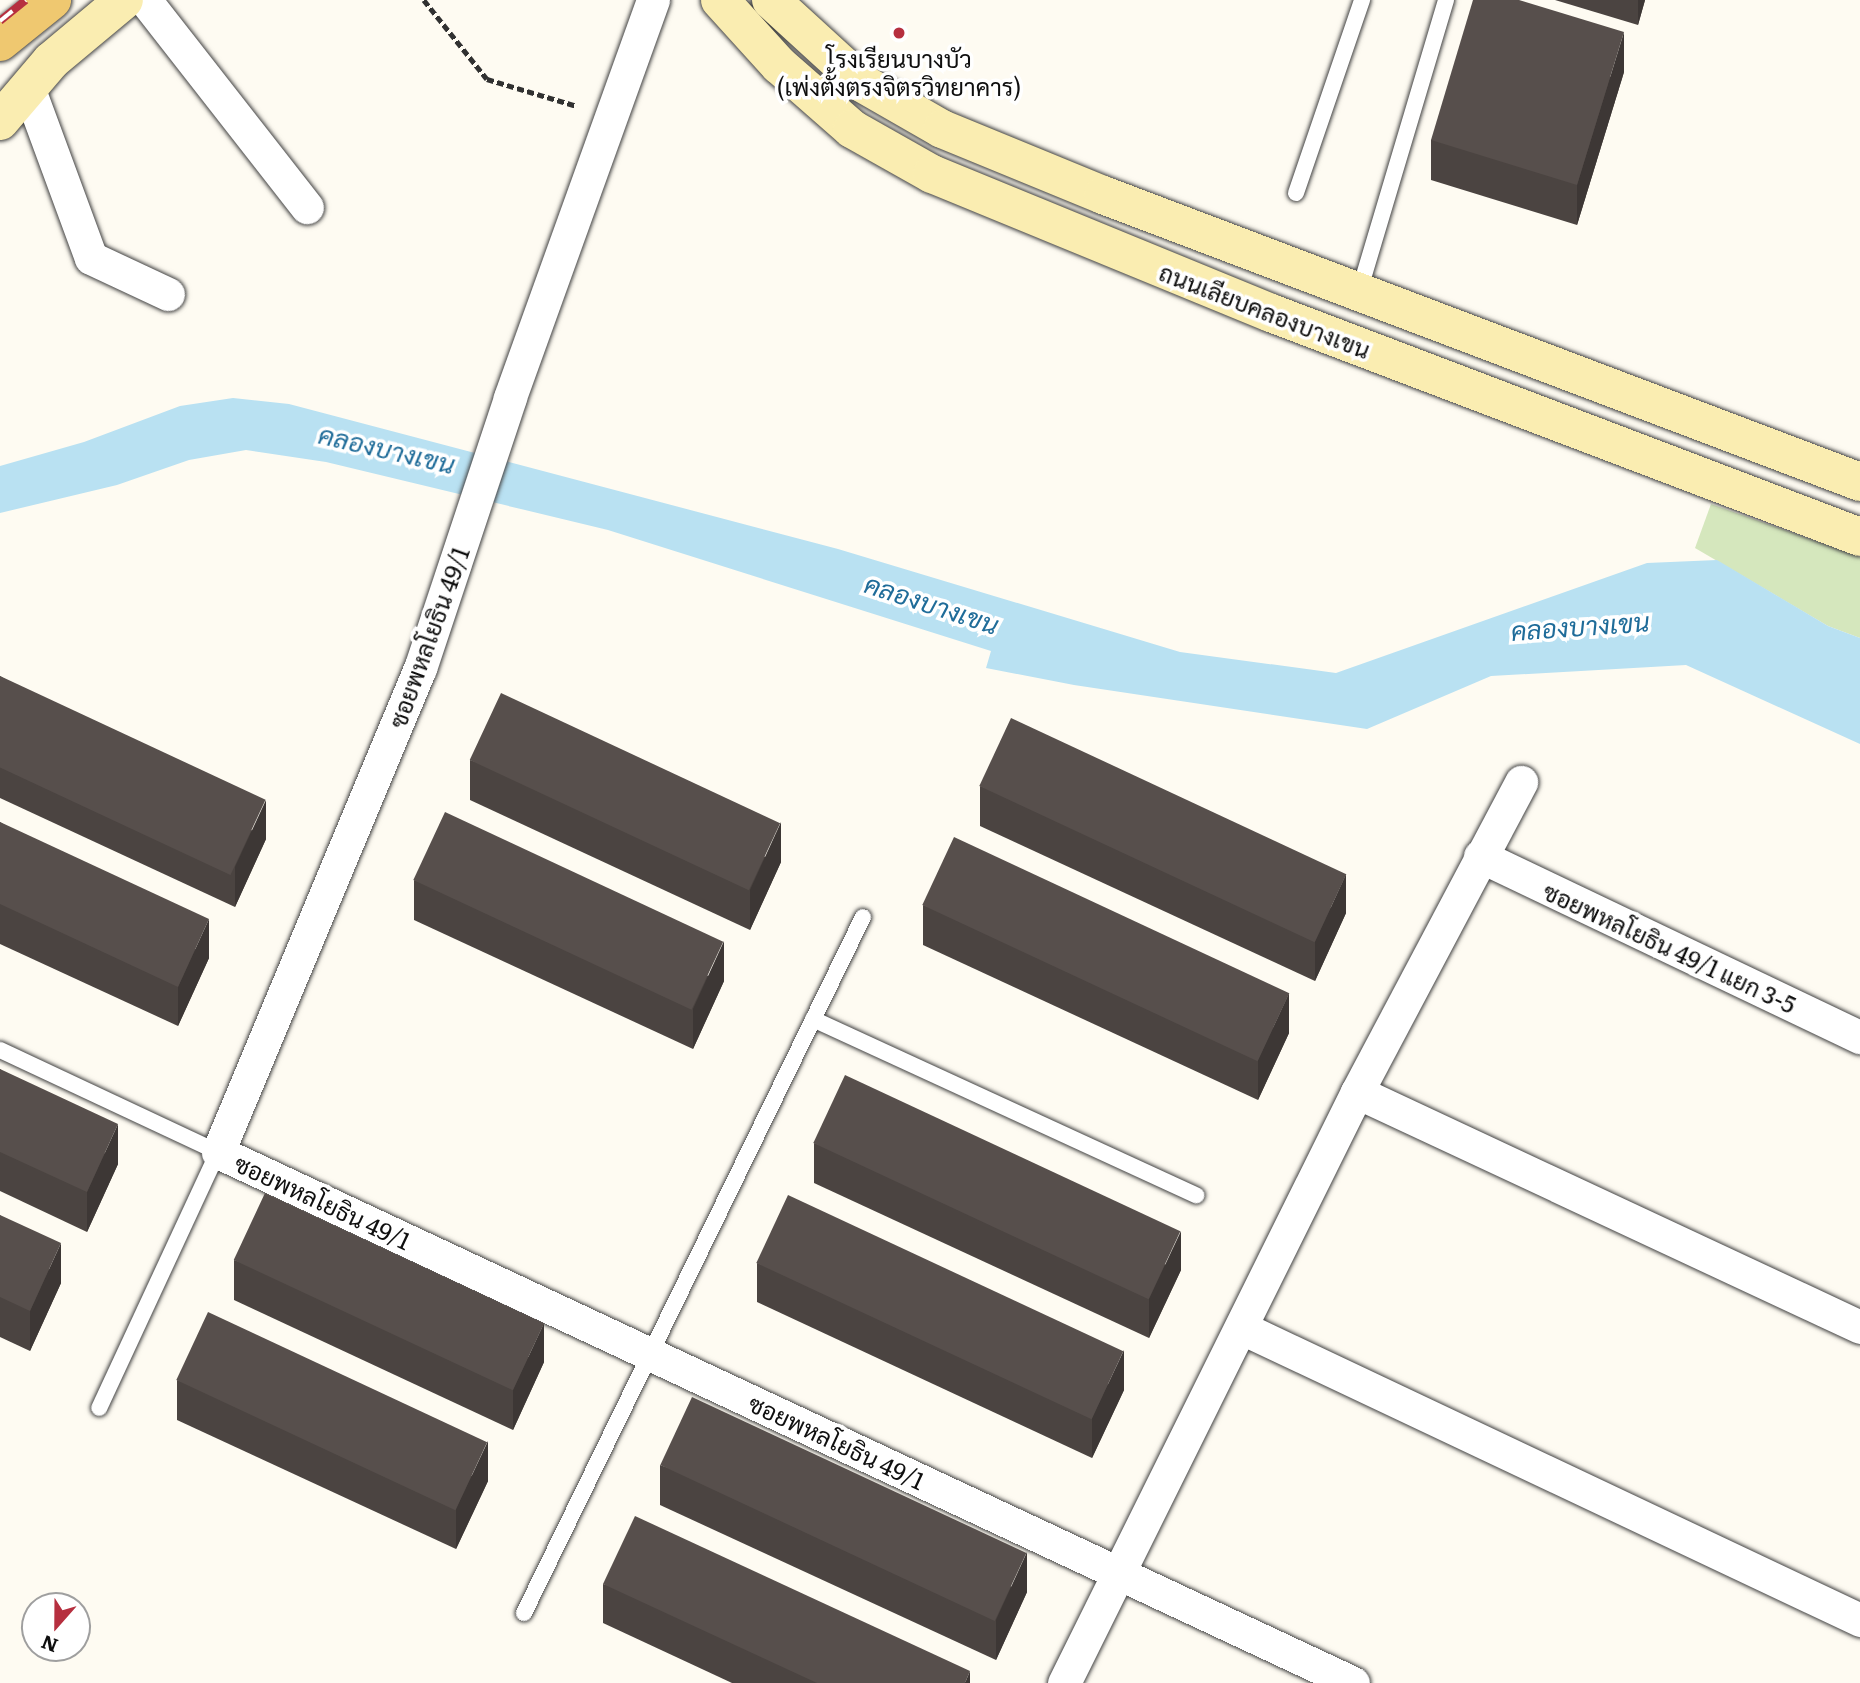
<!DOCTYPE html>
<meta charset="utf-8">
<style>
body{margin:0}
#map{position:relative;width:1860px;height:1683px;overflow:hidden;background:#fefbf2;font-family:Literata,Sarabun,serif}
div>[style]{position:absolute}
.green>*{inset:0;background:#d5e7bd}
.water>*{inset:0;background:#b9e1f2}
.path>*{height:4.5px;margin-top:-2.25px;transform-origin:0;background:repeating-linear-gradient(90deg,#313131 0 7px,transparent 0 10.5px)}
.roads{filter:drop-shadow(0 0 2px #424242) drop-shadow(0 0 2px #424242)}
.lane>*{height:16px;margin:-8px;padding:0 8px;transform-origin:8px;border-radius:8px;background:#fff}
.street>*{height:33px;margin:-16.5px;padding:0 16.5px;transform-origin:16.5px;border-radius:16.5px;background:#fff}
.secondary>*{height:38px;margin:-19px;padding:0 19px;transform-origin:19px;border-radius:19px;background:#faedb1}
.primary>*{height:38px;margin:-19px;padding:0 19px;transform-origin:19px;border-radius:19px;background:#efc870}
.rail>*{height:8px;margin-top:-4px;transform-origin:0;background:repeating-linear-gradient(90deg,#fff 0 16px,#b62f3f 0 32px);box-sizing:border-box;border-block:2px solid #b62f3f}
.wall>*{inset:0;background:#4b4441}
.shaded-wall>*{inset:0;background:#3d3735}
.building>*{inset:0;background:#574f4c;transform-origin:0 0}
.dots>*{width:19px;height:19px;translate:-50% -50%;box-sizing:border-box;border:4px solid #fff;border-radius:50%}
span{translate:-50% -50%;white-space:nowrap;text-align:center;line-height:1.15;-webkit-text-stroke:7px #fff;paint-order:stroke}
.poi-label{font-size:24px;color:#0f0f0f}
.street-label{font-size:24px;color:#0f0f0f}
.water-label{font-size:26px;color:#1f6c99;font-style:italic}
.north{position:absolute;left:21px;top:1592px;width:70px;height:70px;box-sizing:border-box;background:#fff;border:2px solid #9f9f9f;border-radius:50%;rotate:201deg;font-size:19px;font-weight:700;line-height:28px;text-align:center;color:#0f0f0f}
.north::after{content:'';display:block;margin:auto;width:24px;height:32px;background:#b62f3f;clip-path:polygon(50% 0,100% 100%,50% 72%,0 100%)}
</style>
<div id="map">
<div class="green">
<i style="clip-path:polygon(1711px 504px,1860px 557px,1860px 638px,1828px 626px,1695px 548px)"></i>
</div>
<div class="water">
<i style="clip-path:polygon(233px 398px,289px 404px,838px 549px,1180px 652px,1336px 673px,1647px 563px,1717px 560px,1828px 626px,1860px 638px,1860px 744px,1686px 665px,1491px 676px,1367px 729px,1074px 685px,986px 668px,991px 651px,608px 530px,326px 462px,246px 450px,189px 460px,117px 485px,0 513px,0 466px,84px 442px,180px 406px)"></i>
</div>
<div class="path">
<i style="left:424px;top:0;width:101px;rotate:51.4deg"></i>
<i style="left:487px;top:79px;width:94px;rotate:16.7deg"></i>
</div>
<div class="roads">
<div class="lane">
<i style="left:1296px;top:193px;width:204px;rotate:-71.1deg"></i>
<i style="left:1359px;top:292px;width:305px;rotate:-73.4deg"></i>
<i style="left:813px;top:1019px;width:422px;rotate:24.7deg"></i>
<i style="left:0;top:1050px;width:241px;rotate:25.1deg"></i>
<i style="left:218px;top:1152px;width:282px;rotate:114.9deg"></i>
<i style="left:524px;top:1613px;width:774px;rotate:-64.03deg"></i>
</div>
<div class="street">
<i style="left:145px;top:0;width:263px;rotate:52deg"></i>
<i style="left:653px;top:0;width:423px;rotate:109.8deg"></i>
<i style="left:510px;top:398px;width:285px;rotate:108.4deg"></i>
<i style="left:420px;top:668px;width:524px;rotate:112.65deg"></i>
<i style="left:218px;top:1152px;width:1253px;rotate:25.07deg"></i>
<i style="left:28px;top:87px;width:182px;rotate:69.8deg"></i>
<i style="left:91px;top:258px;width:85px;rotate:25.1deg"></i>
<i style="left:1480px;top:856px;width:421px;rotate:25.5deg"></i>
<i style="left:1357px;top:1092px;width:555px;rotate:25.04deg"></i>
<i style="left:1242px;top:1328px;width:684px;rotate:25.29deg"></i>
<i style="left:1064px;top:1683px;width:660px;rotate:-63.63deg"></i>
<i style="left:1357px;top:1092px;width:351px;rotate:-62.1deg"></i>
</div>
<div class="secondary">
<i style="left:720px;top:0;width:88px;rotate:47.8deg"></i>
<i style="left:779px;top:65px;width:97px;rotate:41.2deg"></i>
<i style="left:852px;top:129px;width:92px;rotate:29.4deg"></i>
<i style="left:932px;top:174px;width:366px;rotate:22.3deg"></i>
<i style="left:1271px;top:313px;width:630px;rotate:20.82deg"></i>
<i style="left:771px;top:0;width:123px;rotate:42.4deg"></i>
<i style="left:862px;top:83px;width:92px;rotate:29.9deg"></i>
<i style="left:942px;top:129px;width:174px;rotate:22.3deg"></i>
<i style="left:1103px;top:195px;width:810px;rotate:20.76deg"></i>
<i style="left:0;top:121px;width:79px;rotate:-49.6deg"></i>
<i style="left:51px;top:61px;width:95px;rotate:-39.9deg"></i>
</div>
<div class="primary">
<i style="left:0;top:42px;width:67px;rotate:-38.9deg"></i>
</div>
</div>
<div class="rail">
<i style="left:0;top:21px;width:33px;rotate:-39deg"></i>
</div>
<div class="wall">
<i style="clip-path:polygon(1555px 0,1645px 0,1638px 25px)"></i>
<i style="clip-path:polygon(1624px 72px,1577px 225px,1431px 180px,1431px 140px)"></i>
<i style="clip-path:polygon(0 676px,266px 839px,235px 907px,0 798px)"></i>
<i style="clip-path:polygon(470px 760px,781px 862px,750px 930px,470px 800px)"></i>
<i style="clip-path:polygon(980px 786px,1346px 913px,1315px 981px,980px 826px)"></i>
<i style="clip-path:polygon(0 822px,209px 958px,178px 1026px,0 944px)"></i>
<i style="clip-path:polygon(414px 880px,724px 981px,693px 1049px,414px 920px)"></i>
<i style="clip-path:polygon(923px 905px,1289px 1033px,1258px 1100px,923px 945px)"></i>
<i style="clip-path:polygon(0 1069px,118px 1164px,87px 1232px,0 1191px)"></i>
<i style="clip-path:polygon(814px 1143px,1181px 1270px,1149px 1338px,814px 1183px)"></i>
<i style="clip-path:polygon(0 1215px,61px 1283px,30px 1351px,0 1337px)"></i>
<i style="clip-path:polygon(234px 1260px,544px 1362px,513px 1430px,234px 1300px)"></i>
<i style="clip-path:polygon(757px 1263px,1124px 1390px,1092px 1458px,757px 1302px)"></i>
<i style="clip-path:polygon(177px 1380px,488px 1481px,456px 1549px,177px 1420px)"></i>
<i style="clip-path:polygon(660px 1465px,1027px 1592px,996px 1660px,660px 1505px)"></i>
<i style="clip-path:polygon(603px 1584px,970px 1683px,732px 1683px,603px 1623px)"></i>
</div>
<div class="shaded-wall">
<i style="clip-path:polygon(1638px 0,1645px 0,1638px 25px)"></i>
<i style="clip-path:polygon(1624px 32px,1624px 72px,1577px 225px,1577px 185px)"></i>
<i style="clip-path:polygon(266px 800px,266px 839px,235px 907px,235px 867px)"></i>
<i style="clip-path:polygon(781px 822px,781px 862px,750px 930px,750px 890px)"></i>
<i style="clip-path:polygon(1346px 874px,1346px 913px,1315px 981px,1315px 942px)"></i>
<i style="clip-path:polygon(209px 919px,209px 958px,178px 1026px,178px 987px)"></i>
<i style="clip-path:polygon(724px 941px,724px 981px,693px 1049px,693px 1009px)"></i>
<i style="clip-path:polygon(1289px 993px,1289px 1033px,1258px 1100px,1258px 1060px)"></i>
<i style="clip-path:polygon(118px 1124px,118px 1164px,87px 1232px,87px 1192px)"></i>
<i style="clip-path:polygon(1181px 1231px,1181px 1270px,1149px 1338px,1149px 1299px)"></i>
<i style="clip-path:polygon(61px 1243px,61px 1283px,30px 1351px,30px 1311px)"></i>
<i style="clip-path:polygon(544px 1323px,544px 1362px,513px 1430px,513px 1390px)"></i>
<i style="clip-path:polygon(1124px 1350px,1124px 1390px,1092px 1458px,1092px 1418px)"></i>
<i style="clip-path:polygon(488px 1441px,488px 1481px,456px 1549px,456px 1509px)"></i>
<i style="clip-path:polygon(1027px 1552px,1027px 1592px,996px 1660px,996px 1620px)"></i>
<i style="clip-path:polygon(970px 1671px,970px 1683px,965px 1683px)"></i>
</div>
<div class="building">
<i style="clip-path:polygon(1473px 0,1519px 0,1624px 32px,1577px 185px,1431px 140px)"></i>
<i style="left:0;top:676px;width:293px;height:83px;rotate:25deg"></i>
<i style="left:501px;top:693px;width:308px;height:74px;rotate:25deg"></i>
<i style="left:1011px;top:718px;width:370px;height:75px;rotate:25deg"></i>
<i style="left:445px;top:812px;width:307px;height:75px;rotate:25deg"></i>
<i style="clip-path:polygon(0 822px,209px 919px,178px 987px,0 904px)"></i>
<i style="left:954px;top:837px;width:370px;height:75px;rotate:25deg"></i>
<i style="clip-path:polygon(0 1069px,118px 1124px,87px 1192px,0 1152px)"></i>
<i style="left:845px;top:1075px;width:370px;height:75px;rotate:25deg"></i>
<i style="left:265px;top:1193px;width:308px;height:74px;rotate:25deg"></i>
<i style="left:788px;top:1195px;width:370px;height:75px;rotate:25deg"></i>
<i style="clip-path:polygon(0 1215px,61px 1243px,30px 1311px,0 1297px)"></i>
<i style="left:208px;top:1312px;width:308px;height:75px;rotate:25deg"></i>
<i style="left:692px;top:1397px;width:369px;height:75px;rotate:25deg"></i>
<i style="clip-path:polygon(635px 1516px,970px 1671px,965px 1683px,817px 1683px,603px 1584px)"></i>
</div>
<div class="dots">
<i style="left:899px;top:33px;background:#b62f3f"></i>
</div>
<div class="poi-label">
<span style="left:899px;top:72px">โรงเรียนบางบัว<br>(เพ่งตั้งตรงจิตรวิทยาคาร)</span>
</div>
<div class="street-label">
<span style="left:1265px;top:310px;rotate:21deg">ถนนเลียบคลองบางเขน</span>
<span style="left:428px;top:637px;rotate:-70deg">ซอยพหลโยธิน 49/1</span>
<span style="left:1670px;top:947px;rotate:25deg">ซอยพหลโยธิน 49/1 แยก 3-5</span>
<span style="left:323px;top:1201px;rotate:25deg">ซอยพหลโยธิน 49/1</span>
<span style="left:837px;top:1441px;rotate:25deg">ซอยพหลโยธิน 49/1</span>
</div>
<div class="water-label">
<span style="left:387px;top:448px;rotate:13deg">คลองบางเขน</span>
<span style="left:932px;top:603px;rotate:18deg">คลองบางเขน</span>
<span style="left:1580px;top:625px;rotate:-4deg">คลองบางเขน</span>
</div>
<div class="north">N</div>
</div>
